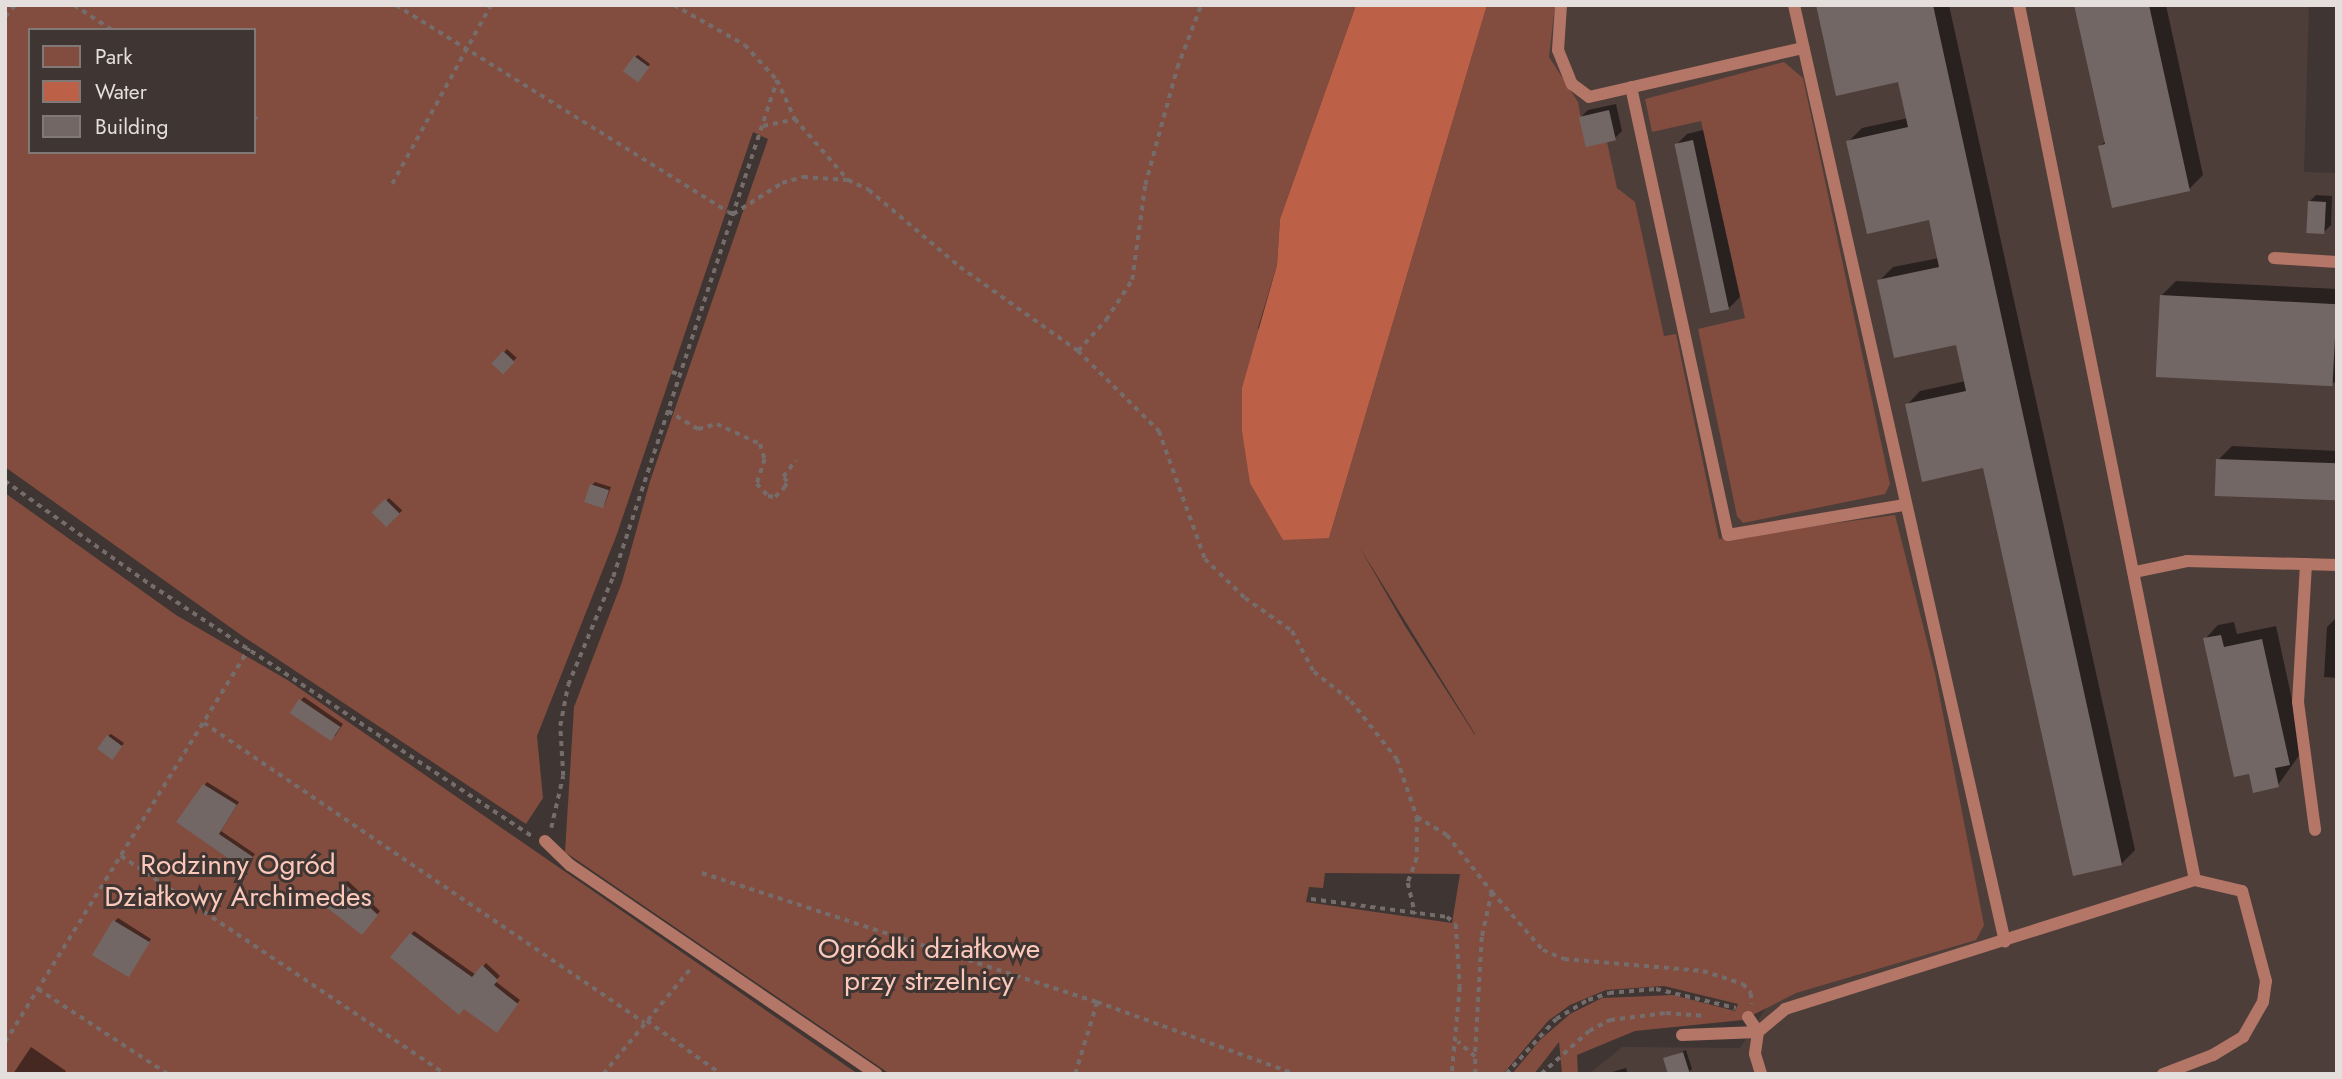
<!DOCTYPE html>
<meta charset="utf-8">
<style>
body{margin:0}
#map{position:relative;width:2342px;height:1079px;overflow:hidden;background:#3f3533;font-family:Jost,sans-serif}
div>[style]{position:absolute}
.built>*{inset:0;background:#4e3e3a}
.green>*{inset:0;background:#824c3e}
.water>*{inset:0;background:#bc6048}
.shadow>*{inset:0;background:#0007;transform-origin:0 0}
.building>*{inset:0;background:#726764;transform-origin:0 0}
.path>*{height:3.5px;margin-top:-1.75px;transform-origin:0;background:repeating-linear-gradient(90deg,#756d6b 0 5px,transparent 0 10px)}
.lane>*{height:12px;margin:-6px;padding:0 6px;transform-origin:6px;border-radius:6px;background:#b47666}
span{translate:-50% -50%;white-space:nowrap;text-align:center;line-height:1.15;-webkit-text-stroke:6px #3f3533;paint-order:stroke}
.park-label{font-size:28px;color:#fbc8ba}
.frame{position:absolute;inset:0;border:7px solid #e4dedc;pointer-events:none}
.legend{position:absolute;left:28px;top:28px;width:228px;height:126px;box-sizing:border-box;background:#3f3533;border:2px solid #817977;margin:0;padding:9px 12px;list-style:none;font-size:21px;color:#e4dedc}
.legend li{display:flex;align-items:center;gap:14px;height:35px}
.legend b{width:35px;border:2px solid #817977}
</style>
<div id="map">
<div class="built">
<i style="clip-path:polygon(1534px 5px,2309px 5px,2304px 172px,2337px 173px,2337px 1074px,1589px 1074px,1622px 1047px,1740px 1048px,1802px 952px)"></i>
</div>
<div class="green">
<i style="clip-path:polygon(evenodd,5px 5px,1356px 5px,1280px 219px,1277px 265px,1258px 328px,1329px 538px,1487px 5px,1555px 5px,1549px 57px,1578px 102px,1586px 146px,1607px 142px,1617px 188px,1635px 202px,1664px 336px,1676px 334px,1719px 539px,1895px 515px,1935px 673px,1984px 925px,1976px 940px,1796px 993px,1743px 1020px,1635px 1031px,1577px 1055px,1578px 1074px,1562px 1074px,1559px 1042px,1534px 1074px,1512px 1074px,1540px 1040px,1570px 1014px,1602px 998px,1673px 995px,1735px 1011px,1738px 1004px,1664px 986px,1606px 990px,1570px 1005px,1548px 1021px,1503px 1074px,890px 1074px,565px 852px,574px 707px,622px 582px,650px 481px,768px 139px,753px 132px,617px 534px,537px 736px,543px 798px,526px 824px,241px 635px,5px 467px,5px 5px,30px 30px,254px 30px,254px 152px,30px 152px,30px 30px,5px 5px,1360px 548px,1475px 734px,1475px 735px,1405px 626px,1360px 548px,5px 5px,1325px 873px,1460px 874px,1452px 923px,1306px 902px,1309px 887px,1323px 888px,1325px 873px)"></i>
<i style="clip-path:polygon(1784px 62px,1803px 78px,1890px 484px,1885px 494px,1743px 523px,1737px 516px,1698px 329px,1745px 318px,1701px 121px,1652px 132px,1645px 99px)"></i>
<i style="clip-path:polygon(5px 493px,176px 615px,289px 681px,858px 1074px,5px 1074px)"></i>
</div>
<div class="water">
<i style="clip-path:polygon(1356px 5px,1487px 5px,1329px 538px,1283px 540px,1250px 483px,1242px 431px,1242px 388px,1277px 265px,1280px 219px)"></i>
</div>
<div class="shadow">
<i style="clip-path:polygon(1818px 5px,1949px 5px,2135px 850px,2121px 864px,1985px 466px,1907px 405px,1920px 391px,1966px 381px,1958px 343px,1879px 281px,1893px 267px,1939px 258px,1930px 218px,1848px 142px,1862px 128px,1908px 118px,1900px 80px)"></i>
<i style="clip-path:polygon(2075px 5px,2166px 5px,2203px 175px,2189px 189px,2100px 146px,2106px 141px)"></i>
<i style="clip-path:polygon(638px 55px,650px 64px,640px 77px,635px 57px)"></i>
<i style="clip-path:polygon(1616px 104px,1622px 131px,1615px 138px,1581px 117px,1588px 110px)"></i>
<i style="clip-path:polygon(1703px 130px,1740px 297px,1729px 308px,1676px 145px,1687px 134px)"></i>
<i style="clip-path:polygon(2316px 195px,2332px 196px,2331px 225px,2324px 232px,2309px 202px)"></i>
<i style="clip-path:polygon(2176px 281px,2337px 289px,2337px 384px,2161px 296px)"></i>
<i style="left:507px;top:349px;width:13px;height:20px;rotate:42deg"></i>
<i style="clip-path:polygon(2232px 446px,2337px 451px,2337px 500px,2218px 460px)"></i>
<i style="clip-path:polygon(595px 482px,611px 487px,604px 506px,592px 485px)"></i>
<i style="left:389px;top:498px;width:18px;height:21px;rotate:43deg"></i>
<i style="clip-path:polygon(2337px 617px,2337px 678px,2324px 677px,2327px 627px)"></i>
<i style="clip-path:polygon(2234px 622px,2237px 634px,2276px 626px,2303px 750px,2278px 785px,2250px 772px,2205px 639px,2218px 625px)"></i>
<i style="clip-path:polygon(304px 697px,343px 724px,335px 736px,301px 700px)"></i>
<i style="clip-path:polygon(111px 734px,124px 743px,115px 755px,108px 736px)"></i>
<i style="clip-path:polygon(207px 782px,239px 802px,221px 831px,255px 854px,247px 865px,178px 822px)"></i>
<i style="clip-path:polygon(348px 881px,380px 911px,365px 929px,329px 907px)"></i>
<i style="clip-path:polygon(118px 918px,151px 939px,130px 972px,115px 921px)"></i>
<i style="clip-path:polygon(414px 931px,476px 975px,486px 963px,500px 976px,495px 981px,520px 1000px,499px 1027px,392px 957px)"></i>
<i style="clip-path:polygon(31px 1047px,66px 1071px,64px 1074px,13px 1074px)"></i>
<i style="clip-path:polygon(1686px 1050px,1692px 1069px,1689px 1072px,1665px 1059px)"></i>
<i style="clip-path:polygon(1626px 1068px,1628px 1074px,1608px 1074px,1609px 1073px)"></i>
</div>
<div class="building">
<i style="clip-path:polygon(1816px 5px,1933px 5px,2122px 865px,2073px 876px,1983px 468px,1922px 482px,1905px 404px,1966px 391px,1956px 345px,1894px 358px,1877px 280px,1939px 267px,1929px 220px,1867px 234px,1846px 141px,1908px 127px,1898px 82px,1836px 96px)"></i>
<i style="clip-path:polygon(2074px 5px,2149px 5px,2190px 191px,2112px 208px,2098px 146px,2105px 144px)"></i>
<i style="left:634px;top:56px;width:19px;height:19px;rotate:36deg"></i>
<i style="left:1609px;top:110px;width:31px;height:31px;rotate:77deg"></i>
<i style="left:1693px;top:140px;width:173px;height:19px;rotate:78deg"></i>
<i style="left:2308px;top:201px;width:18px;height:32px;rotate:3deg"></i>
<i style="left:2160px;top:295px;width:177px;height:82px;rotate:3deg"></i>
<i style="left:503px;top:351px;width:16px;height:17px;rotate:43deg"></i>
<i style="left:2216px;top:459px;width:121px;height:37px;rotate:2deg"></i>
<i style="left:590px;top:484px;width:20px;height:19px;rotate:18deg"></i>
<i style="left:385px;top:499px;width:21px;height:19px;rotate:45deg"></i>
<i style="clip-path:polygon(2221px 635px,2224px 647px,2262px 639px,2290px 765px,2275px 768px,2279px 787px,2253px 793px,2249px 774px,2234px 777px,2203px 638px)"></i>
<i style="left:299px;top:699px;width:50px;height:17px;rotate:34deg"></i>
<i style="left:107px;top:735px;width:19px;height:17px;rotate:36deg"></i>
<i style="clip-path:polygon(203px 784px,237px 805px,219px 834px,253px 857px,245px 870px,176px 822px)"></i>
<i style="clip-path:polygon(344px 883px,378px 915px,362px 935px,326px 907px)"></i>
<i style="left:113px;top:920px;width:43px;height:41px;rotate:31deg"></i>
<i style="clip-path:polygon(410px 933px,472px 977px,482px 965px,498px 980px,494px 985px,518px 1004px,497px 1033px,464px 1009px,459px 1015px,390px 957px)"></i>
<i style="clip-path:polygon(1683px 1052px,1690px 1074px,1668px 1074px,1663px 1058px)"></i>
</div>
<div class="path">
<i style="left:74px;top:5px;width:45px;rotate:33.3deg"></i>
<i style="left:396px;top:5px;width:391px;rotate:31.9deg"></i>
<i style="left:728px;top:212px;width:5px;rotate:22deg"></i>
<i style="left:733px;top:214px;width:58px;rotate:-32.3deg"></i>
<i style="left:782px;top:183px;width:22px;rotate:-16deg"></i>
<i style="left:803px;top:177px;width:45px;rotate:3.8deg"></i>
<i style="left:848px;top:180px;width:23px;rotate:25deg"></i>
<i style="left:869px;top:190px;width:119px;rotate:40.2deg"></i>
<i style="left:960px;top:267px;width:145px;rotate:35.4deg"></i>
<i style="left:1078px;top:351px;width:114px;rotate:44.6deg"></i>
<i style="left:1159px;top:431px;width:136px;rotate:70.2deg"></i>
<i style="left:1205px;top:559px;width:56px;rotate:44.3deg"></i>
<i style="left:1245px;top:598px;width:57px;rotate:35.1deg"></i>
<i style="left:1292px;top:631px;width:47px;rotate:61.8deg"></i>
<i style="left:1314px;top:672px;width:47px;rotate:38.1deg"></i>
<i style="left:1351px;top:701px;width:74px;rotate:51.6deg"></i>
<i style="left:1397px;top:759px;width:61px;rotate:71deg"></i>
<i style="left:1417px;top:817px;width:41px;rotate:90deg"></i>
<i style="left:1417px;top:858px;width:27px;rotate:110deg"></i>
<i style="left:1408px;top:883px;width:32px;rotate:77deg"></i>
<i style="left:674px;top:5px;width:81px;rotate:29.4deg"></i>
<i style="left:745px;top:45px;width:47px;rotate:47.6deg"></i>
<i style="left:777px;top:80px;width:43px;rotate:65.2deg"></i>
<i style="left:795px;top:119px;width:81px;rotate:49deg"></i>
<i style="left:5px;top:17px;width:16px;rotate:-50deg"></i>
<i style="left:254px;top:117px;width:4px;rotate:34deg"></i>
<i style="left:763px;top:126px;width:33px;rotate:-12deg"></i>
<i style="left:392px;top:184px;width:205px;rotate:-61.1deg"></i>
<i style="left:1078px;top:351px;width:42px;rotate:-47.9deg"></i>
<i style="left:1106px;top:320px;width:48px;rotate:-57deg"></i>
<i style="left:1132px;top:280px;width:96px;rotate:-82.2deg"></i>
<i style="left:1145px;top:185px;width:121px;rotate:-74.7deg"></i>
<i style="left:1177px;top:68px;width:67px;rotate:-69.1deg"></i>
<i style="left:672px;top:372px;width:9px;rotate:21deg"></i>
<i style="left:668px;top:411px;width:35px;rotate:31deg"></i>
<i style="left:698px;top:429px;width:20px;rotate:-15deg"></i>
<i style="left:717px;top:424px;width:47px;rotate:24.9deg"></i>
<i style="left:760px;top:444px;width:16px;rotate:72deg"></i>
<i style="left:765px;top:459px;width:26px;rotate:108deg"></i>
<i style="left:757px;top:484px;width:16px;rotate:47deg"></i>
<i style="left:768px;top:496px;width:7px;rotate:8deg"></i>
<i style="left:775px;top:497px;width:13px;rotate:-45deg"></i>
<i style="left:784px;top:488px;width:7px;rotate:-63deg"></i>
<i style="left:787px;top:482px;width:6px;rotate:-129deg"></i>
<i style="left:783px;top:477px;width:21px;rotate:-53deg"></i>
<i style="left:5px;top:481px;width:179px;rotate:35.5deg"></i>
<i style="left:151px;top:585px;width:456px;rotate:33.4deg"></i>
<i style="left:204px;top:723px;width:533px;rotate:34.23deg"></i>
<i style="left:1417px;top:817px;width:35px;rotate:31deg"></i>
<i style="left:1447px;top:835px;width:73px;rotate:51.7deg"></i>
<i style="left:1492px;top:892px;width:46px;rotate:102.5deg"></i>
<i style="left:1482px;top:937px;width:120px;rotate:93.3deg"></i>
<i style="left:1475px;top:1057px;width:23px;rotate:-139deg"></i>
<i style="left:551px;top:828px;width:53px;rotate:-77deg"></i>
<i style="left:563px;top:776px;width:50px;rotate:-93.4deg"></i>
<i style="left:560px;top:726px;width:42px;rotate:-79deg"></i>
<i style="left:568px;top:685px;width:117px;rotate:-67.4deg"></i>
<i style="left:613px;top:577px;width:523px;rotate:-71.74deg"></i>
<i style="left:121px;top:856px;width:391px;rotate:33.9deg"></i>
<i style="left:702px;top:873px;width:416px;rotate:18.1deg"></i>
<i style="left:1492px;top:892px;width:77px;rotate:48.7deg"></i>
<i style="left:1543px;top:950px;width:23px;rotate:23deg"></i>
<i style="left:1564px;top:959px;width:140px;rotate:4.9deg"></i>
<i style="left:1703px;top:971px;width:42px;rotate:18deg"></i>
<i style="left:1743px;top:984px;width:12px;rotate:48deg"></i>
<i style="left:1751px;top:993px;width:11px;rotate:85deg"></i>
<i style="left:1311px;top:899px;width:137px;rotate:7.5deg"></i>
<i style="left:1447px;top:917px;width:11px;rotate:38deg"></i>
<i style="left:1456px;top:924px;width:63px;rotate:86.4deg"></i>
<i style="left:1460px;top:987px;width:87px;rotate:95.3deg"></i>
<i style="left:38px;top:989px;width:155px;rotate:33.2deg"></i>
<i style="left:647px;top:1021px;width:91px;rotate:35.6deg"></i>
<i style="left:5px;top:1042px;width:463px;rotate:-58.2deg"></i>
<i style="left:603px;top:1074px;width:138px;rotate:-50.3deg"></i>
<i style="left:1075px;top:1074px;width:75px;rotate:-73deg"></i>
<i style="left:1097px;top:1002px;width:211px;rotate:20deg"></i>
<i style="left:1475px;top:1074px;width:17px;rotate:-90deg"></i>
<i style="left:1506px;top:1074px;width:74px;rotate:-47.7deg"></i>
<i style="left:1556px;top:1019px;width:37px;rotate:-31deg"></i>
<i style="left:1588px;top:1000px;width:22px;rotate:-18deg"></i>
<i style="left:1609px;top:993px;width:47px;rotate:-4.9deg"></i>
<i style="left:1656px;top:989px;width:82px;rotate:13.4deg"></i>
<i style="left:1541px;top:1074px;width:64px;rotate:-41.9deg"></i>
<i style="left:1589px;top:1031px;width:24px;rotate:-28deg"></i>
<i style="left:1610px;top:1020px;width:56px;rotate:-7.1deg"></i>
<i style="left:1666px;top:1013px;width:40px;rotate:4.3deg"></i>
</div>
<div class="lane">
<i style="left:1561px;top:5px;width:45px;rotate:93.8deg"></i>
<i style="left:1558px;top:50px;width:37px;rotate:68deg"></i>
<i style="left:1572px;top:84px;width:21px;rotate:37deg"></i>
<i style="left:1589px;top:97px;width:220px;rotate:-12.9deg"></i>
<i style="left:1794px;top:5px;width:960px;rotate:77.31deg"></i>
<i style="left:1631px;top:87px;width:458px;rotate:77.8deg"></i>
<i style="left:1728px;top:535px;width:179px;rotate:-9.7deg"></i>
<i style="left:2274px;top:258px;width:63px;rotate:3.6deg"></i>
<i style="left:2306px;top:564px;width:138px;rotate:93.3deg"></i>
<i style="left:2298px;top:702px;width:129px;rotate:82.4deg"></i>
<i style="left:2135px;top:572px;width:53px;rotate:-11.9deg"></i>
<i style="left:2187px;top:561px;width:150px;rotate:1.5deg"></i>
<i style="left:545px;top:841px;width:35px;rotate:44deg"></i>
<i style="left:570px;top:865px;width:371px;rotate:34.3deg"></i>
<i style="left:1748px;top:1017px;width:18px;rotate:56deg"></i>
<i style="left:1758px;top:1032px;width:35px;rotate:-40deg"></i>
<i style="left:1785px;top:1009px;width:430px;rotate:-17.5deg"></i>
<i style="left:2195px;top:880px;width:893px;rotate:-101.37deg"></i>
<i style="left:1682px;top:1035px;width:76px;rotate:-2.3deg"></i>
<i style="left:1758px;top:1032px;width:22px;rotate:98deg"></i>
<i style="left:1755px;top:1054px;width:21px;rotate:73deg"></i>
<i style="left:2163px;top:1074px;width:53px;rotate:-20.8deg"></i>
<i style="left:2213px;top:1055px;width:35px;rotate:-31deg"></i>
<i style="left:2243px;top:1037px;width:40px;rotate:-60.3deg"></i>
<i style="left:2263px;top:1002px;width:21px;rotate:-82deg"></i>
<i style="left:2266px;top:981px;width:93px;rotate:-104.9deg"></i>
<i style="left:2242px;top:891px;width:48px;rotate:-166.8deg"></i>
</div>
<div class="park-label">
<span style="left:238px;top:881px">Rodzinny Ogród<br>Działkowy Archimedes</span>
<span style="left:929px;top:965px">Ogródki działkowe<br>przy strzelnicy</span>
</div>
<div class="frame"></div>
<ul class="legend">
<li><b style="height:19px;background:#824c3e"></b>Park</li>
<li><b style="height:19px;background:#bc6048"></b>Water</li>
<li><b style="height:19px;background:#726764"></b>Building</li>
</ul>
</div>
